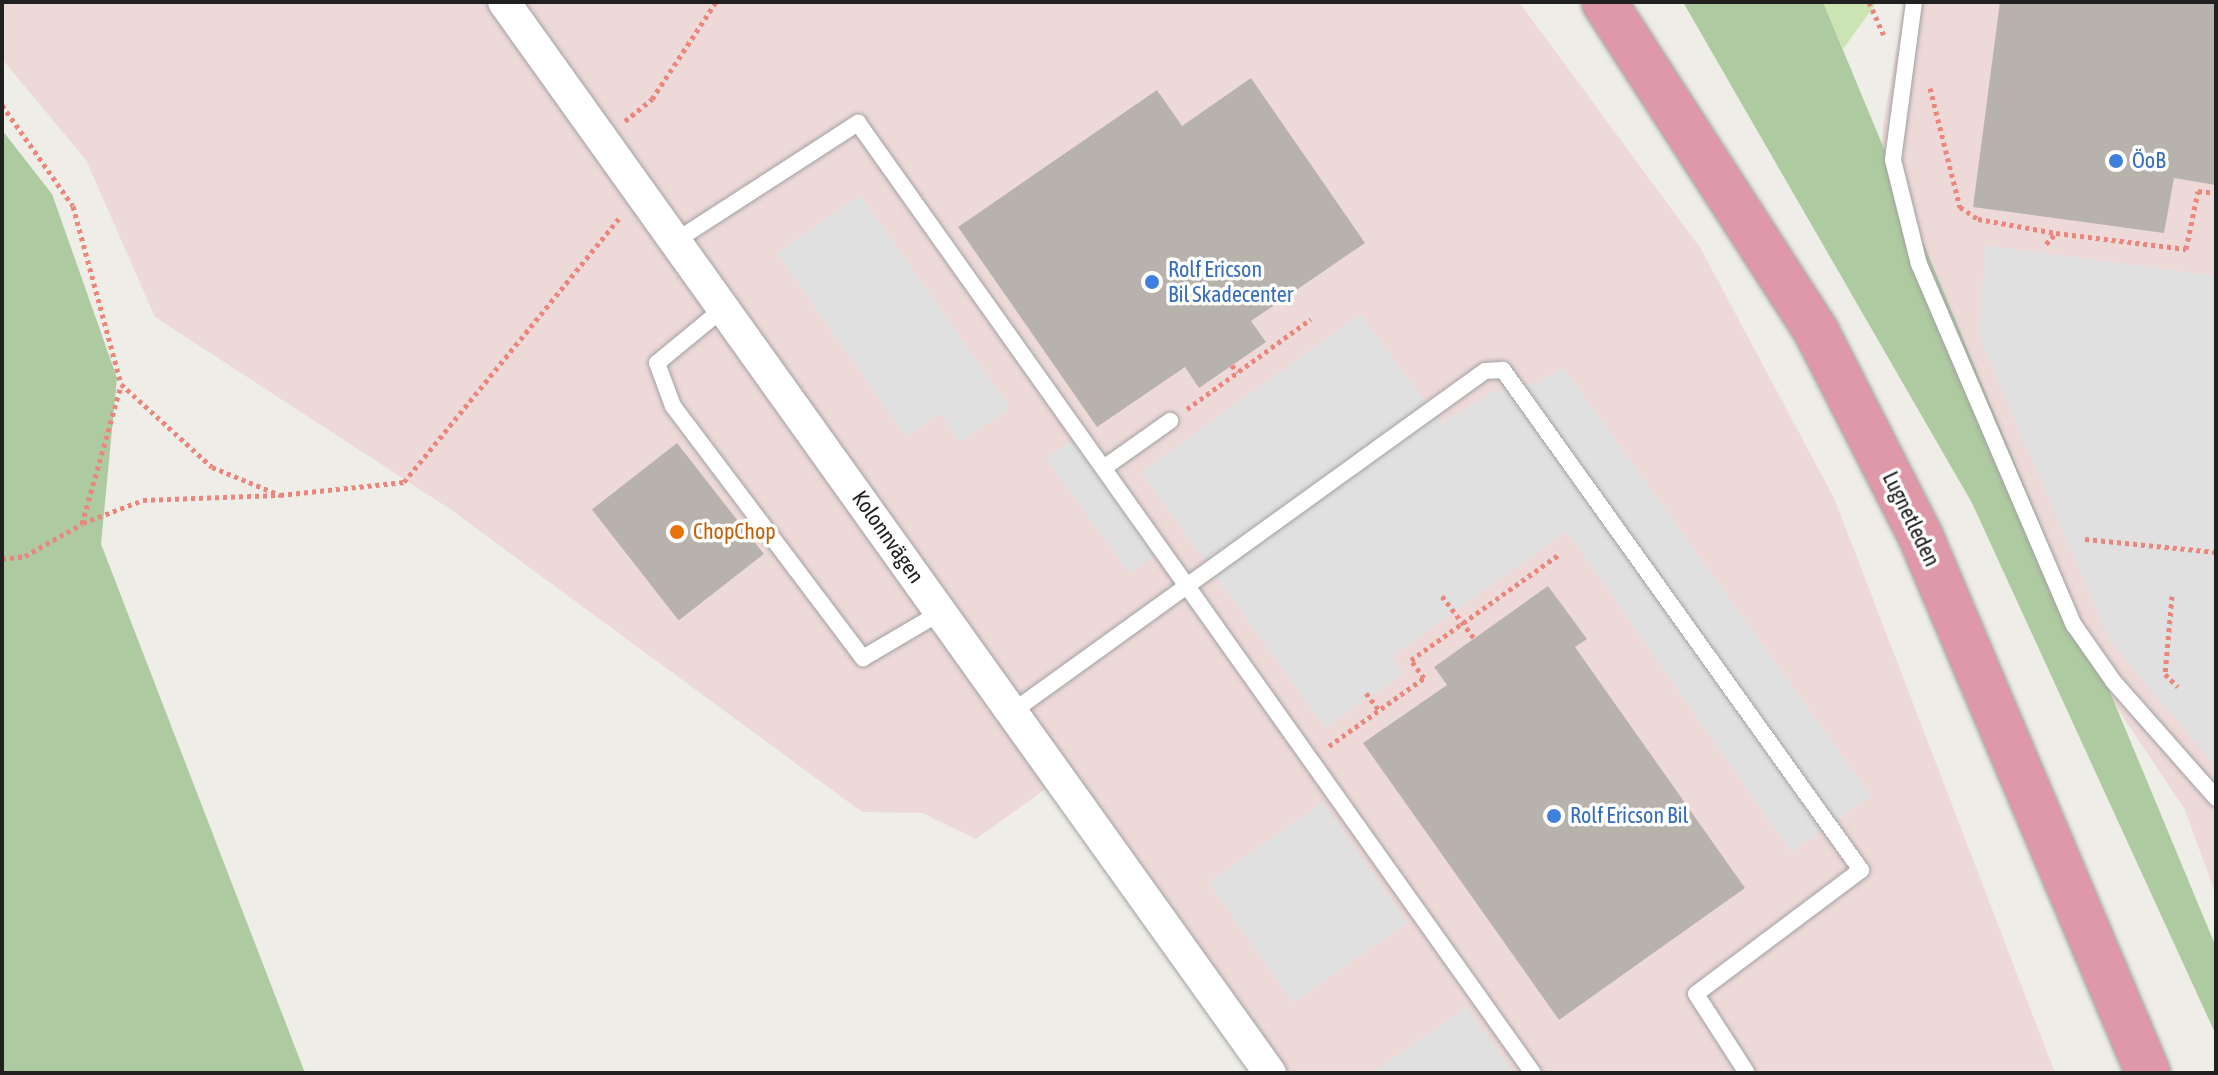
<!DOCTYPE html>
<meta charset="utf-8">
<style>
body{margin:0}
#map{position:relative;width:2218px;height:1075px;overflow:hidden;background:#efede7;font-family:"Asap Condensed",sans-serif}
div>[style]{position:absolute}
.commercial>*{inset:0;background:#eed9d9}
.grass>*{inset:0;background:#cce4b3}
.forest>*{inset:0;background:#aecaa1}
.parking>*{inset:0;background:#e0e0e0;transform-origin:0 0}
.building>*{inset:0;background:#b8b2ad;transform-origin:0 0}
.path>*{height:5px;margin-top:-2.5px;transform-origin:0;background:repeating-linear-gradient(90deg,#eb867d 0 4px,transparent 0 8px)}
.roads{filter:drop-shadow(0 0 2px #a1a1a1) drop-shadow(0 0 2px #a1a1a1)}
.lane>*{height:16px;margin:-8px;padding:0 8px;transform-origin:8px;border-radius:8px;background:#fff}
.street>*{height:32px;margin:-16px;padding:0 16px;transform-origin:16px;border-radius:16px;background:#fff}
.highway>*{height:44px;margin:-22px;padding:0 22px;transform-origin:22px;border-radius:22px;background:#de98a7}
.dots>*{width:22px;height:22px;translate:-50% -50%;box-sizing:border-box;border:4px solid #fff;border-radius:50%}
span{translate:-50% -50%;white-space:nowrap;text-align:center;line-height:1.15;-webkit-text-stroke:7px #fff;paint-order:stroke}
.shop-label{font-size:22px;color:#366cbe}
.left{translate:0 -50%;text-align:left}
.street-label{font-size:22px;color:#202020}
.food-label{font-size:22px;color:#c56008}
.frame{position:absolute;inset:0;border:4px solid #202020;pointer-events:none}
</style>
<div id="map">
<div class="commercial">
<i style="clip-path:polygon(2px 2px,1519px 2px,1701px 249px,1835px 500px,2055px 1073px,1266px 1073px,1276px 1055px,1073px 769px,976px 839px,922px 813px,862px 812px,450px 509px,155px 317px,86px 160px,2px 59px)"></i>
<i style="clip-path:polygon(1905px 2px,2216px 2px,2216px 895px,2185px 810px,2064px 628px,1880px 193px,1883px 125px)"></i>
</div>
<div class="grass">
<i style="clip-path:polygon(1823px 2px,1877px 2px,1843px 49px)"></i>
</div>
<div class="forest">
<i style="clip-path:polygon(1683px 2px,1823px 2px,2216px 947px,2216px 1035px,1972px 503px)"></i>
<i style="clip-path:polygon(2px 130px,52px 194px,117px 378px,101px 544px,305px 1073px,2px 1073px)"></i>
</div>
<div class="parking">
<i style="clip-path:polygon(860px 195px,1010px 408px,960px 442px,940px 413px,906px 437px,777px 253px)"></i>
<i style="clip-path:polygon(1985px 245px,2216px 276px,2216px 767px,2110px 641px,1979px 337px)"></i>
<i style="clip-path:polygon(1360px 314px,1441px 423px,1493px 392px,1537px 383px,1563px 367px,1871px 796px,1791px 852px,1567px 531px,1392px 656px,1404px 673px,1325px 728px,1141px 472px)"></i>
<i style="left:1080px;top:434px;width:142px;height:42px;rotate:54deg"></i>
<i style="left:1323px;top:802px;width:147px;height:140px;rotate:55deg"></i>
<i style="clip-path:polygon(1467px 1007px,1514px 1073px,1372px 1073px)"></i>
</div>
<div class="building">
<i style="clip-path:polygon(2000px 2px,2216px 2px,2216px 185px,2174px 178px,2164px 233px,1973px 207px)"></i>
<i style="clip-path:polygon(1251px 78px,1365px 243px,1251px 321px,1266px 342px,1199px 388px,1185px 367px,1097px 427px,958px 227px,1157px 90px,1182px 126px)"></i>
<i style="left:677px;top:443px;width:141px;height:108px;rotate:52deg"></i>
<i style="clip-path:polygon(1548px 586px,1587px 639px,1575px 647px,1745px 888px,1559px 1020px,1363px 743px,1447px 685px,1434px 667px)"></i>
</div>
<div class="path">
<i style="left:1869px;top:2px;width:36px;rotate:66deg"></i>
<i style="left:1930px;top:88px;width:123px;rotate:75.9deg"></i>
<i style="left:1960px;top:207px;width:22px;rotate:34deg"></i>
<i style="left:1978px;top:219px;width:79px;rotate:10.2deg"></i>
<i style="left:2px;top:105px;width:123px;rotate:54.9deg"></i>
<i style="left:73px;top:206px;width:184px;rotate:74.9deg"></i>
<i style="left:121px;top:384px;width:123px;rotate:42.4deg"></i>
<i style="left:212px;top:467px;width:74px;rotate:22.4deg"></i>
<i style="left:280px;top:495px;width:125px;rotate:-6deg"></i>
<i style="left:404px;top:482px;width:340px;rotate:-50.8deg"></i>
<i style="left:625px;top:121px;width:35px;rotate:-39deg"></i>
<i style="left:652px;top:99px;width:116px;rotate:-56.6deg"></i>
<i style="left:2046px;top:244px;width:15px;rotate:-48deg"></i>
<i style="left:2056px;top:233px;width:131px;rotate:7deg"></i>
<i style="left:2186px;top:249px;width:59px;rotate:-78.3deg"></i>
<i style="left:2198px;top:191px;width:18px;rotate:6deg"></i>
<i style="left:1232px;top:365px;width:9px;rotate:58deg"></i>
<i style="left:1187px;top:409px;width:153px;rotate:-36deg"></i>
<i style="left:83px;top:523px;width:64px;rotate:-21deg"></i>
<i style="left:143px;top:500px;width:134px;rotate:-2.1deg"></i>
<i style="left:2085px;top:539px;width:132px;rotate:5.7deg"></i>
<i style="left:2px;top:559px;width:23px;rotate:-7deg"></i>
<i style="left:25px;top:556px;width:65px;rotate:-29.3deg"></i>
<i style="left:82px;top:524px;width:144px;rotate:-74.3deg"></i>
<i style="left:1442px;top:596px;width:53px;rotate:52.7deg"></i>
<i style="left:2172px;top:596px;width:78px;rotate:95.1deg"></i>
<i style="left:2165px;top:674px;width:18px;rotate:45deg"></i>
<i style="left:1366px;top:693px;width:21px;rotate:53deg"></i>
<i style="left:1329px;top:746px;width:117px;rotate:-35.6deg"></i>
<i style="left:1424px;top:678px;width:22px;rotate:-126deg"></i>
<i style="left:1411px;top:660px;width:181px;rotate:-35.5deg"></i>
</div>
<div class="roads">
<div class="lane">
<i style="left:1914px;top:2px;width:159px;rotate:97.6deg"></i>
<i style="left:1893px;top:160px;width:107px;rotate:76deg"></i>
<i style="left:1919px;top:264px;width:393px;rotate:66.8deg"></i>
<i style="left:2074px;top:625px;width:68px;rotate:55.1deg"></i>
<i style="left:2113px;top:681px;width:156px;rotate:48.6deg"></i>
<i style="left:677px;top:240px;width:216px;rotate:-32.9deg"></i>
<i style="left:858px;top:123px;width:1165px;rotate:54.61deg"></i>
<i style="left:725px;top:307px;width:88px;rotate:140.5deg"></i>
<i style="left:657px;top:363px;width:46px;rotate:69.6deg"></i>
<i style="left:673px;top:406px;width:316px;rotate:53deg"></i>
<i style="left:863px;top:658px;width:91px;rotate:-30.5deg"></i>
<i style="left:1105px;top:467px;width:80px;rotate:-35.3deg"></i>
<i style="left:1012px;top:712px;width:583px;rotate:-35.79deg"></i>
<i style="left:1485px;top:371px;width:18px;rotate:-3deg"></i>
<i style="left:1503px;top:370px;width:615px;rotate:54.4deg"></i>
<i style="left:1861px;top:870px;width:206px;rotate:143.1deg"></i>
<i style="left:1696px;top:994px;width:94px;rotate:57.2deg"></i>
</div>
<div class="street">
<i style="left:504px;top:2px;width:1317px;rotate:54.43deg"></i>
</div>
<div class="highway">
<i style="left:1604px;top:2px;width:394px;rotate:57.2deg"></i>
<i style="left:1817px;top:333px;width:227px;rotate:63deg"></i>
<i style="left:1920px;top:535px;width:584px;rotate:67.03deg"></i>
</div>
</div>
<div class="dots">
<i style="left:2116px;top:161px;background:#3f7fe0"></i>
<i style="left:1152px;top:282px;background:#3f7fe0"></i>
<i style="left:677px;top:532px;background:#e8710a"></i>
<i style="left:1554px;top:816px;background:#3f7fe0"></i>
</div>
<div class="shop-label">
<span class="left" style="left:2132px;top:161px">ÖoB</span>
<span class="left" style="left:1168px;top:282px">Rolf Ericson<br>Bil Skadecenter</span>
<span class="left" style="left:1570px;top:816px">Rolf Ericson Bil</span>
</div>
<div class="street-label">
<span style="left:1911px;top:519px;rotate:64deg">Lugnetleden</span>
<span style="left:888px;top:537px;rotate:55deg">Kolonnvägen</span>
</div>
<div class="food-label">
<span class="left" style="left:693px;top:532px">ChopChop</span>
</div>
<div class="frame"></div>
</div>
